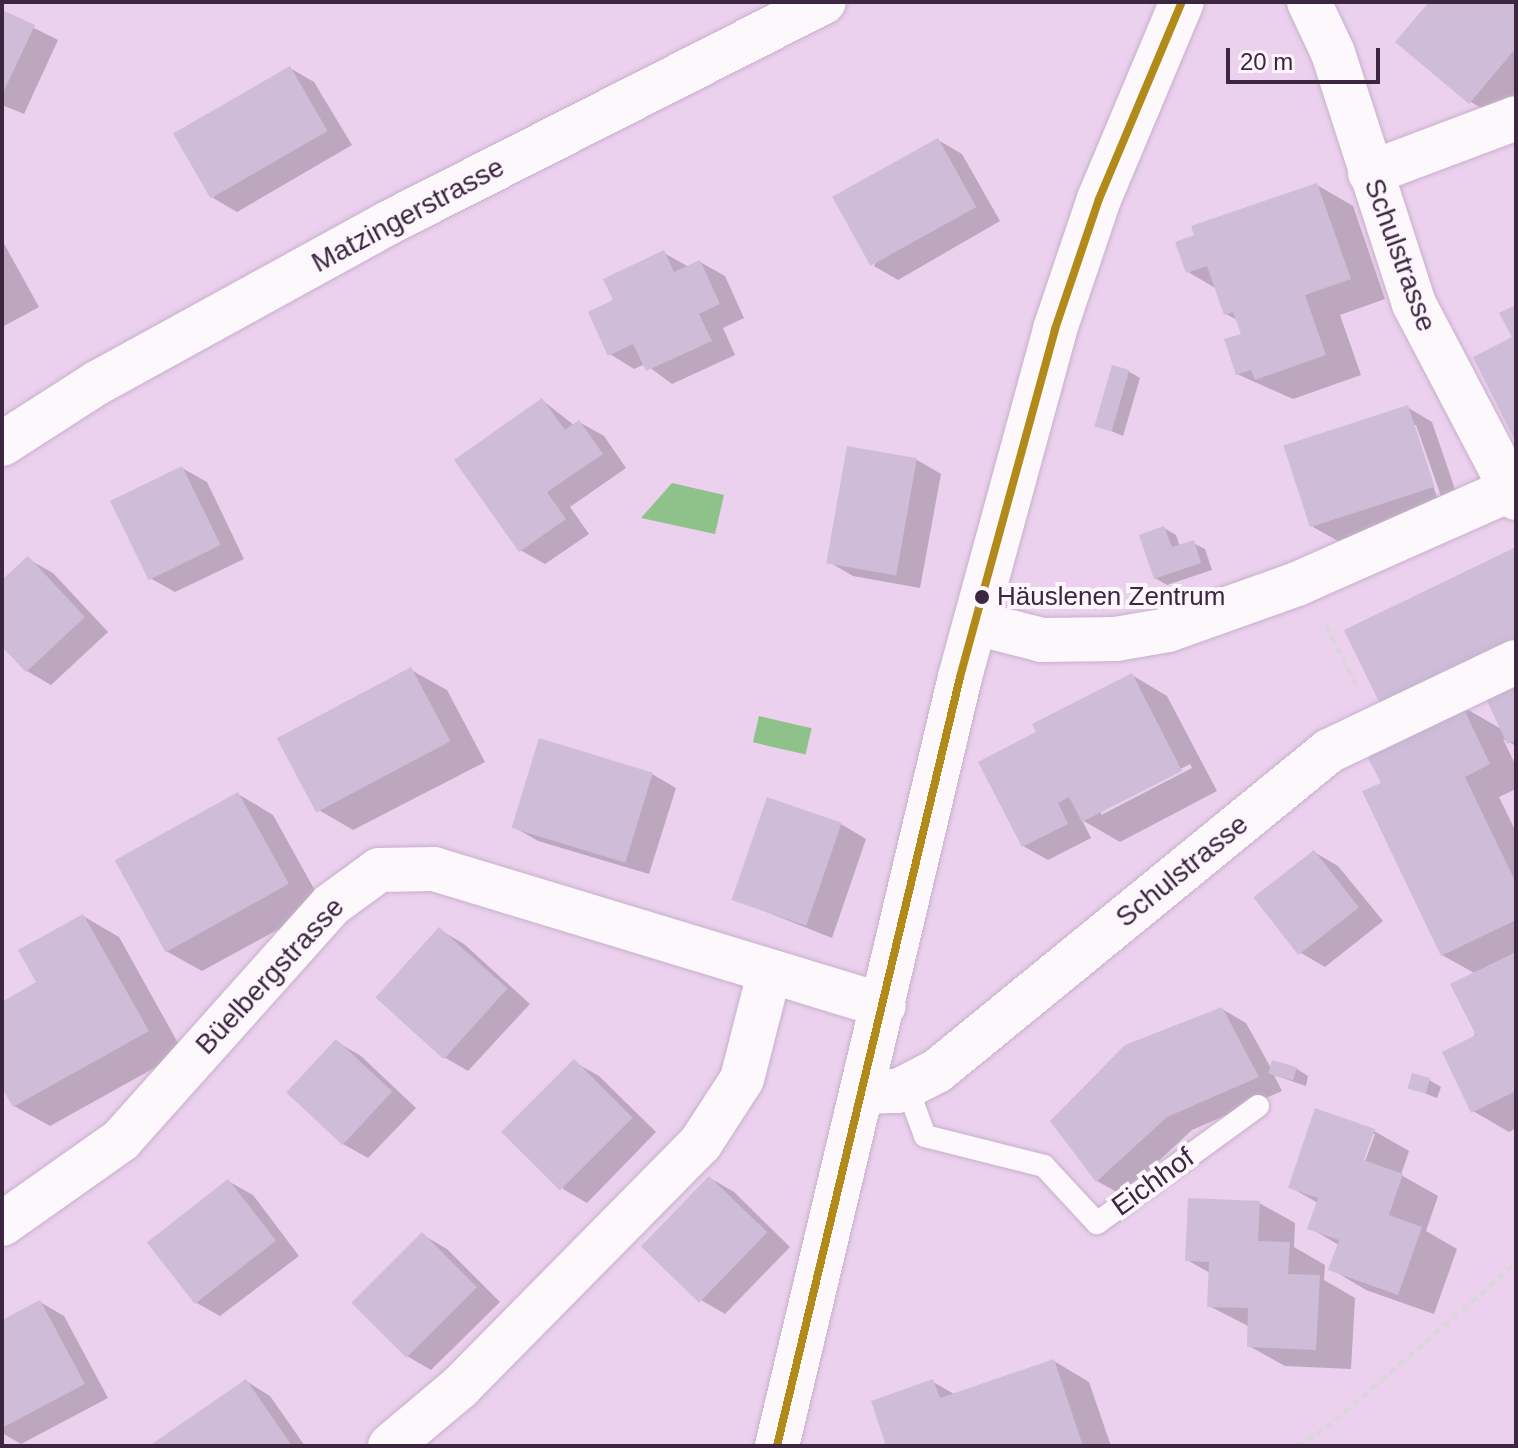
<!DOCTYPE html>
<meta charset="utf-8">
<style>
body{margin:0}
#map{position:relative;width:1518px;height:1448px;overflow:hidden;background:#ebd1ee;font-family:Helvetica,sans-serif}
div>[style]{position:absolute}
.water>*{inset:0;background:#8fc18b;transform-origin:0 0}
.shadow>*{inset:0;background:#0003}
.building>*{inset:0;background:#cebcd8;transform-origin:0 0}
.path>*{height:5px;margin-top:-2.5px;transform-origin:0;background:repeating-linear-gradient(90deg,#ddd5de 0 8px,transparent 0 12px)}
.roads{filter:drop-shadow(0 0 2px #c7b0ca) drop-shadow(0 0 2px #c7b0ca)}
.lane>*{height:22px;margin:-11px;padding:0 11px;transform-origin:11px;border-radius:11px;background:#fcf8fc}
.street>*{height:44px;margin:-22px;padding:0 22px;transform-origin:22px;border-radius:22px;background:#fcf8fc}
.secondary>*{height:44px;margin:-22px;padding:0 22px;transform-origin:22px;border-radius:22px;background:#fcf8fc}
.bus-1>*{height:8px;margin:-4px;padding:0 4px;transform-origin:4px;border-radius:4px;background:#b18a1a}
.dots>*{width:22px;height:22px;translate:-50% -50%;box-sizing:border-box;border:4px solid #fdf7fd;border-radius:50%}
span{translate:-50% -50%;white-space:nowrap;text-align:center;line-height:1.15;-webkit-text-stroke:8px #fdf7fd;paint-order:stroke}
.bus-label{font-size:26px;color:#3d2640}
.left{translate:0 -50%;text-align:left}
.street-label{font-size:28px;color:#3d2640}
.frame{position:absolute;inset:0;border:4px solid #3d2640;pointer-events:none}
.scale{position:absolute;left:1226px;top:48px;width:154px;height:36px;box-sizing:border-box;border:4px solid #3d2640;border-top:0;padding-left:10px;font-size:24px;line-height:28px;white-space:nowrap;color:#3d2640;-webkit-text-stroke:6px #fdf7fd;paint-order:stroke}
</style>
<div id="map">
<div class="water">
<i style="clip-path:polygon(672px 483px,724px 495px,715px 534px,641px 518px)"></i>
<i style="left:759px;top:716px;width:54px;height:27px;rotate:13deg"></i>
</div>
<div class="shadow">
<i style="clip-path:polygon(1432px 2px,1516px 2px,1516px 111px,1506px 123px,1471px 102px,1398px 42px)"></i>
<i style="clip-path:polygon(2px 12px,58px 40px,24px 114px,2px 105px)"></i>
<i style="clip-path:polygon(290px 68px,314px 82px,352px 145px,237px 212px,213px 198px)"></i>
<i style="clip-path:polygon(938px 140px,962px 154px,1000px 221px,898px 280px,874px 266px)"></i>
<i style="clip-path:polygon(1317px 185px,1353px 206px,1385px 299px,1340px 315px,1361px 375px,1293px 399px,1237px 374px,1243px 335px,1239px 321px,1226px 314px,1217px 289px,1188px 272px)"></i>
<i style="clip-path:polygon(2px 240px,39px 307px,2px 327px)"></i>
<i style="clip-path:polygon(664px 253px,689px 267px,700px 262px,725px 276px,744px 318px,723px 328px,735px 355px,672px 384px,645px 364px,634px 369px,610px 354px,616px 301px)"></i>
<i style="clip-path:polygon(1128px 371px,1140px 378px,1123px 436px,1097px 425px)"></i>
<i style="clip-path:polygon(542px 400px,575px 426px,579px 422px,604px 436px,626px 468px,570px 507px,589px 534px,545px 564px,520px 550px)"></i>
<i style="clip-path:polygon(evenodd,1407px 407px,1432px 422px,1459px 501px,1338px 541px,1313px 527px,1407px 407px,1412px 425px,1416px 425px,1441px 496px,1437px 497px,1412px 425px)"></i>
<i style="clip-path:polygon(849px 448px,917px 460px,941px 474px,920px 588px,853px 576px,829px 562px)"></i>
<i style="clip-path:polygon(182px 468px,207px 482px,244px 559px,175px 592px,150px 578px)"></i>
<i style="clip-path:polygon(1164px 528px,1176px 535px,1180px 547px,1193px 543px,1205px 549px,1212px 570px,1167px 585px,1155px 578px)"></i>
<i style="clip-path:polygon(evenodd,1516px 549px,1516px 746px,1503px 739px,1516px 766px,1516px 789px,1499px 797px,1516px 832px,1516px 1128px,1509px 1132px,1473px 1111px,1476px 974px,1442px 955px,1383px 784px,1516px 549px,1485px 691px,1503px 730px,1458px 704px,1485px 691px)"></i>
<i style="clip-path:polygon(28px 559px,53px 573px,108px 632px,51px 685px,27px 671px,2px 644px,2px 583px)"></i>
<i style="clip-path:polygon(411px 670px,447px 690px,485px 762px,353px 830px,317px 809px)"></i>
<i style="clip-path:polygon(evenodd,1132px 675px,1167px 696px,1217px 791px,1120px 842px,1082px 820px,1091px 838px,1048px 860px,1023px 846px,1039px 733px,1132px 675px,1190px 764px,1192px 768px,1101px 815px,1101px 810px,1190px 764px)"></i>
<i style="clip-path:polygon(652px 774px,676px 788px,649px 874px,538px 841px,514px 827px)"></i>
<i style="clip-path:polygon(238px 794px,273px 815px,323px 905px,202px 971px,166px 951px)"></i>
<i style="clip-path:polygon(841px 824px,866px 839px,832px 938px,734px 899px)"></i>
<i style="clip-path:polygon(1314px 852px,1338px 866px,1383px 921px,1325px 967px,1301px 953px)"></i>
<i style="clip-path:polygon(83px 916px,119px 937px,183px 1052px,50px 1126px,14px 1106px,2px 1083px,2px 1004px,39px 983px)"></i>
<i style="clip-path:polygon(440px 930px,464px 944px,530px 1004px,468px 1071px,444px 1057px)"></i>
<i style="clip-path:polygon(1222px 1009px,1246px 1023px,1272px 1070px,1274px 1062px,1297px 1069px,1308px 1076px,1306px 1086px,1274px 1075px,1282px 1091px,1192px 1130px,1122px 1195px,1097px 1181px)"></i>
<i style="clip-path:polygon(337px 1042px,361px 1056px,416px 1108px,368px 1158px,343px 1144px,289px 1092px)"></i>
<i style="clip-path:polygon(574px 1062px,599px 1076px,656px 1132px,587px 1203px,563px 1189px)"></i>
<i style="clip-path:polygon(1429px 1080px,1441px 1087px,1437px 1098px,1411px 1088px)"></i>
<i style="clip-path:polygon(evenodd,1374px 1131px,1409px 1151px,1401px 1175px,1438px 1196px,1426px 1231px,1457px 1249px,1434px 1314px,1366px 1290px,1331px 1269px,1339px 1245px,1310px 1228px,1318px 1203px,1290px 1187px,1374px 1131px,1371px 1134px,1375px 1134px,1362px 1170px,1359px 1169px,1371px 1134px)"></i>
<i style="clip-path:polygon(710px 1178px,734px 1192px,790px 1247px,725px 1314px,701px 1300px)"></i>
<i style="clip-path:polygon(228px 1181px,253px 1195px,299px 1256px,220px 1316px,195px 1302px)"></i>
<i style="clip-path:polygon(1259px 1203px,1295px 1223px,1294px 1247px,1325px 1265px,1324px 1280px,1355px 1298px,1351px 1369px,1285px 1366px,1249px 1346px,1250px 1327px,1209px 1306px,1210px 1273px,1187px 1260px)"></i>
<i style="clip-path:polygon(423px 1235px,447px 1249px,500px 1302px,431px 1370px,407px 1356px)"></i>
<i style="clip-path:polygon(40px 1302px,64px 1316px,108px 1398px,21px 1444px,2px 1433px,2px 1322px)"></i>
<i style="clip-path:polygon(1054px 1361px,1089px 1382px,1111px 1446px,888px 1446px,933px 1382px,956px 1395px)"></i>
<i style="clip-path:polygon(246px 1381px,270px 1396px,305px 1446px,153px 1446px)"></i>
</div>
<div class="building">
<i style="clip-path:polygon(1429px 2px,1516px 2px,1516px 48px,1469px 104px,1395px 42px)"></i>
<i style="clip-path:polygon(2px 10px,35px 25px,2px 95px)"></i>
<i style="left:290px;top:66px;width:75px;height:135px;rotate:60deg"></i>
<i style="left:938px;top:138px;width:79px;height:121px;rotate:61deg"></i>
<i style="clip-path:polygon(1317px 183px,1351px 279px,1305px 295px,1326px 355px,1255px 380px,1251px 370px,1236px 375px,1224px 339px,1241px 334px,1233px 312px,1224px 315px,1207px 266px,1186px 273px,1175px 242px,1194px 235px,1191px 226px)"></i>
<i style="clip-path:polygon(664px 250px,674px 272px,700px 260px,720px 304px,699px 314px,712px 341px,646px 371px,633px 344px,608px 356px,588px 312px,613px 300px,603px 279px)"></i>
<i style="clip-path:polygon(1516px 305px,1516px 443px,1473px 357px,1512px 337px,1499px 313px)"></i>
<i style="left:1112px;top:365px;width:18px;height:64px;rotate:16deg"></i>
<i style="clip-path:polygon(542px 398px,565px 430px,579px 420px,603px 454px,547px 492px,566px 519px,519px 552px,454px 460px)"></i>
<i style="left:1408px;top:405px;width:86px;height:131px;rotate:72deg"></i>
<i style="left:847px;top:446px;width:71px;height:119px;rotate:10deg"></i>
<i style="left:182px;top:466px;width:88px;height:80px;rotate:64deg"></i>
<i style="clip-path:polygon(1164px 526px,1172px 547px,1194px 540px,1201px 563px,1154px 579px,1139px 535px)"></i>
<i style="clip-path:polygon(1516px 547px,1516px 638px,1380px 704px,1344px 630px)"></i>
<i style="clip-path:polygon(28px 556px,85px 617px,26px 672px,2px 647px,2px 580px)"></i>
<i style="left:411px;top:667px;width:84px;height:152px;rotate:62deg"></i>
<i style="clip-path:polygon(1132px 673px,1182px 771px,1082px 822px,1069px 797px,1058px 803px,1068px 824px,1022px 847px,978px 762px,1036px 732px,1032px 724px)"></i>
<i style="clip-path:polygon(1516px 676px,1516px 740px,1507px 744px,1483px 692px)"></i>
<i style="clip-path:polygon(1461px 703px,1490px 764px,1465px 777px,1516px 883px,1516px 920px,1441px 956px,1362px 791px,1381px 783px,1364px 750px)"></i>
<i style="left:539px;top:738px;width:119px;height:94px;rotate:17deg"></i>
<i style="left:238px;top:792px;width:105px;height:141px;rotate:61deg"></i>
<i style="left:767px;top:797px;width:79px;height:109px;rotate:19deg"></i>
<i style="left:1314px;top:850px;width:73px;height:77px;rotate:52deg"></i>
<i style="clip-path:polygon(83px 914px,149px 1031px,13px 1107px,2px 1088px,2px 1002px,36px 982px,18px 950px)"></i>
<i style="left:439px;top:927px;width:92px;height:95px;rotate:42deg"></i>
<i style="clip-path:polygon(1516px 952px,1516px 1091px,1471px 1113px,1442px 1052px,1476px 1035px,1450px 984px)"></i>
<i style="clip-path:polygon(1222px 1007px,1259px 1077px,1167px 1117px,1096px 1182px,1050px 1121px,1125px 1045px)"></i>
<i style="left:336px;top:1039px;width:77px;height:73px;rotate:43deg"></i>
<i style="left:574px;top:1059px;width:83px;height:103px;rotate:45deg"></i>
<i style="left:1272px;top:1060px;width:26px;height:14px;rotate:16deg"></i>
<i style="left:1412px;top:1073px;width:19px;height:16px;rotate:16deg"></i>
<i style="clip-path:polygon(1315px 1108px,1375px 1129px,1364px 1160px,1403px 1174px,1389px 1215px,1422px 1227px,1398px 1295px,1328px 1270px,1339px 1240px,1307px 1229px,1318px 1198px,1288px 1188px)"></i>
<i style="left:709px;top:1176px;width:81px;height:98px;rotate:44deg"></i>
<i style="left:228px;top:1179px;width:78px;height:103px;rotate:52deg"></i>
<i style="clip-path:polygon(1188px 1198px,1260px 1201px,1258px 1241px,1290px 1242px,1288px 1274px,1320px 1275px,1316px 1350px,1247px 1347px,1248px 1308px,1207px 1307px,1209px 1262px,1185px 1261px)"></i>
<i style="left:422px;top:1232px;width:78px;height:100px;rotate:45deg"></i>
<i style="clip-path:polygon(40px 1300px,85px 1384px,2px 1428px,2px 1320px)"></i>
<i style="clip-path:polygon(1054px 1359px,1083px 1446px,886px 1446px,871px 1401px,933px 1379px,940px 1398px)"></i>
<i style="clip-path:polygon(246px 1379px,292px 1446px,149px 1446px)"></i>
</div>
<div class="path">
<i style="left:1326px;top:625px;width:66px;rotate:63deg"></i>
<i style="left:1296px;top:1446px;width:35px;rotate:-31deg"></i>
<i style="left:1326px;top:1428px;width:252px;rotate:-41deg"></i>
</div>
<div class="roads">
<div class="lane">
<i style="left:907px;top:1087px;width:52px;rotate:69.8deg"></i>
<i style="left:925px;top:1136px;width:123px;rotate:14.1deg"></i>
<i style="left:1044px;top:1166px;width:78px;rotate:47.1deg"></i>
<i style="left:1097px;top:1223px;width:199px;rotate:-36deg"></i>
</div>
<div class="street">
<i style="left:1309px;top:2px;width:56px;rotate:64.8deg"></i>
<i style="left:1333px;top:53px;width:264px;rotate:72.1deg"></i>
<i style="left:1414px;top:304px;width:219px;rotate:62.3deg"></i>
<i style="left:1370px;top:173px;width:156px;rotate:-20.6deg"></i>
<i style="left:975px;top:623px;width:69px;rotate:14.2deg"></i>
<i style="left:1042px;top:640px;width:74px;rotate:-0.8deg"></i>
<i style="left:1116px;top:639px;width:53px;rotate:-9.8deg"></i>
<i style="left:1168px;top:630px;width:137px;rotate:-19.6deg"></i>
<i style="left:1297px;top:584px;width:234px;rotate:-23.9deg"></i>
<i style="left:862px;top:1092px;width:36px;rotate:-2deg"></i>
<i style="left:898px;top:1091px;width:44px;rotate:-27.1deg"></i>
<i style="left:937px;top:1071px;width:506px;rotate:-39.23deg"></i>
<i style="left:1329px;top:751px;width:207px;rotate:-25.5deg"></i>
<i style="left:2px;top:1224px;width:146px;rotate:-35.2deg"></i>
<i style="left:121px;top:1140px;width:315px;rotate:-48.2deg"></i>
<i style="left:331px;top:905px;width:59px;rotate:-36.1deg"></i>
<i style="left:379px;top:870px;width:55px;rotate:-1deg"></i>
<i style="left:434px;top:869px;width:470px;rotate:16.9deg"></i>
<i style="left:390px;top:1446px;width:92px;rotate:-40.1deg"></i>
<i style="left:460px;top:1387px;width:342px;rotate:-45.4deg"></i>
<i style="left:700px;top:1144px;width:77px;rotate:-57.1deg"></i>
<i style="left:742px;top:1079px;width:108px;rotate:-75.6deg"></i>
</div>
<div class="secondary">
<i style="left:2px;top:444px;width:113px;rotate:-32.7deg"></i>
<i style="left:97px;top:383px;width:330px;rotate:-28.8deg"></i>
<i style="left:386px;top:224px;width:491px;rotate:-26.9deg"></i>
<i style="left:777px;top:1446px;width:790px;rotate:-76.61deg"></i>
<i style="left:960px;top:677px;width:361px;rotate:-74.7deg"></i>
<i style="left:1055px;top:329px;width:137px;rotate:-71.3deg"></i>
<i style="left:1099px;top:199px;width:214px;rotate:-67.2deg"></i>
</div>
</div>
<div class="bus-1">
<i style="left:777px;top:1446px;width:790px;rotate:-76.61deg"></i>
<i style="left:960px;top:677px;width:361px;rotate:-74.7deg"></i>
<i style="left:1055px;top:329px;width:137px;rotate:-71.3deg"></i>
<i style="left:1099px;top:199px;width:214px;rotate:-67.2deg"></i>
</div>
<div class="dots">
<i style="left:982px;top:597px;background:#3d2640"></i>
</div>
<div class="bus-label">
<span class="left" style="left:997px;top:597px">Häuslenen Zentrum</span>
</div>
<div class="street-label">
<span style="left:408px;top:215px;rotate:-28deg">Matzingerstrasse</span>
<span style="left:1400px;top:255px;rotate:70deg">Schulstrasse</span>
<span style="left:1182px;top:871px;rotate:-39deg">Schulstrasse</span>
<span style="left:270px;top:976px;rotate:-47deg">Büelbergstrasse</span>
<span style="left:1153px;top:1182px;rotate:-36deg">Eichhof</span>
</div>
<div class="frame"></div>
<div class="scale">20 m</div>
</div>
